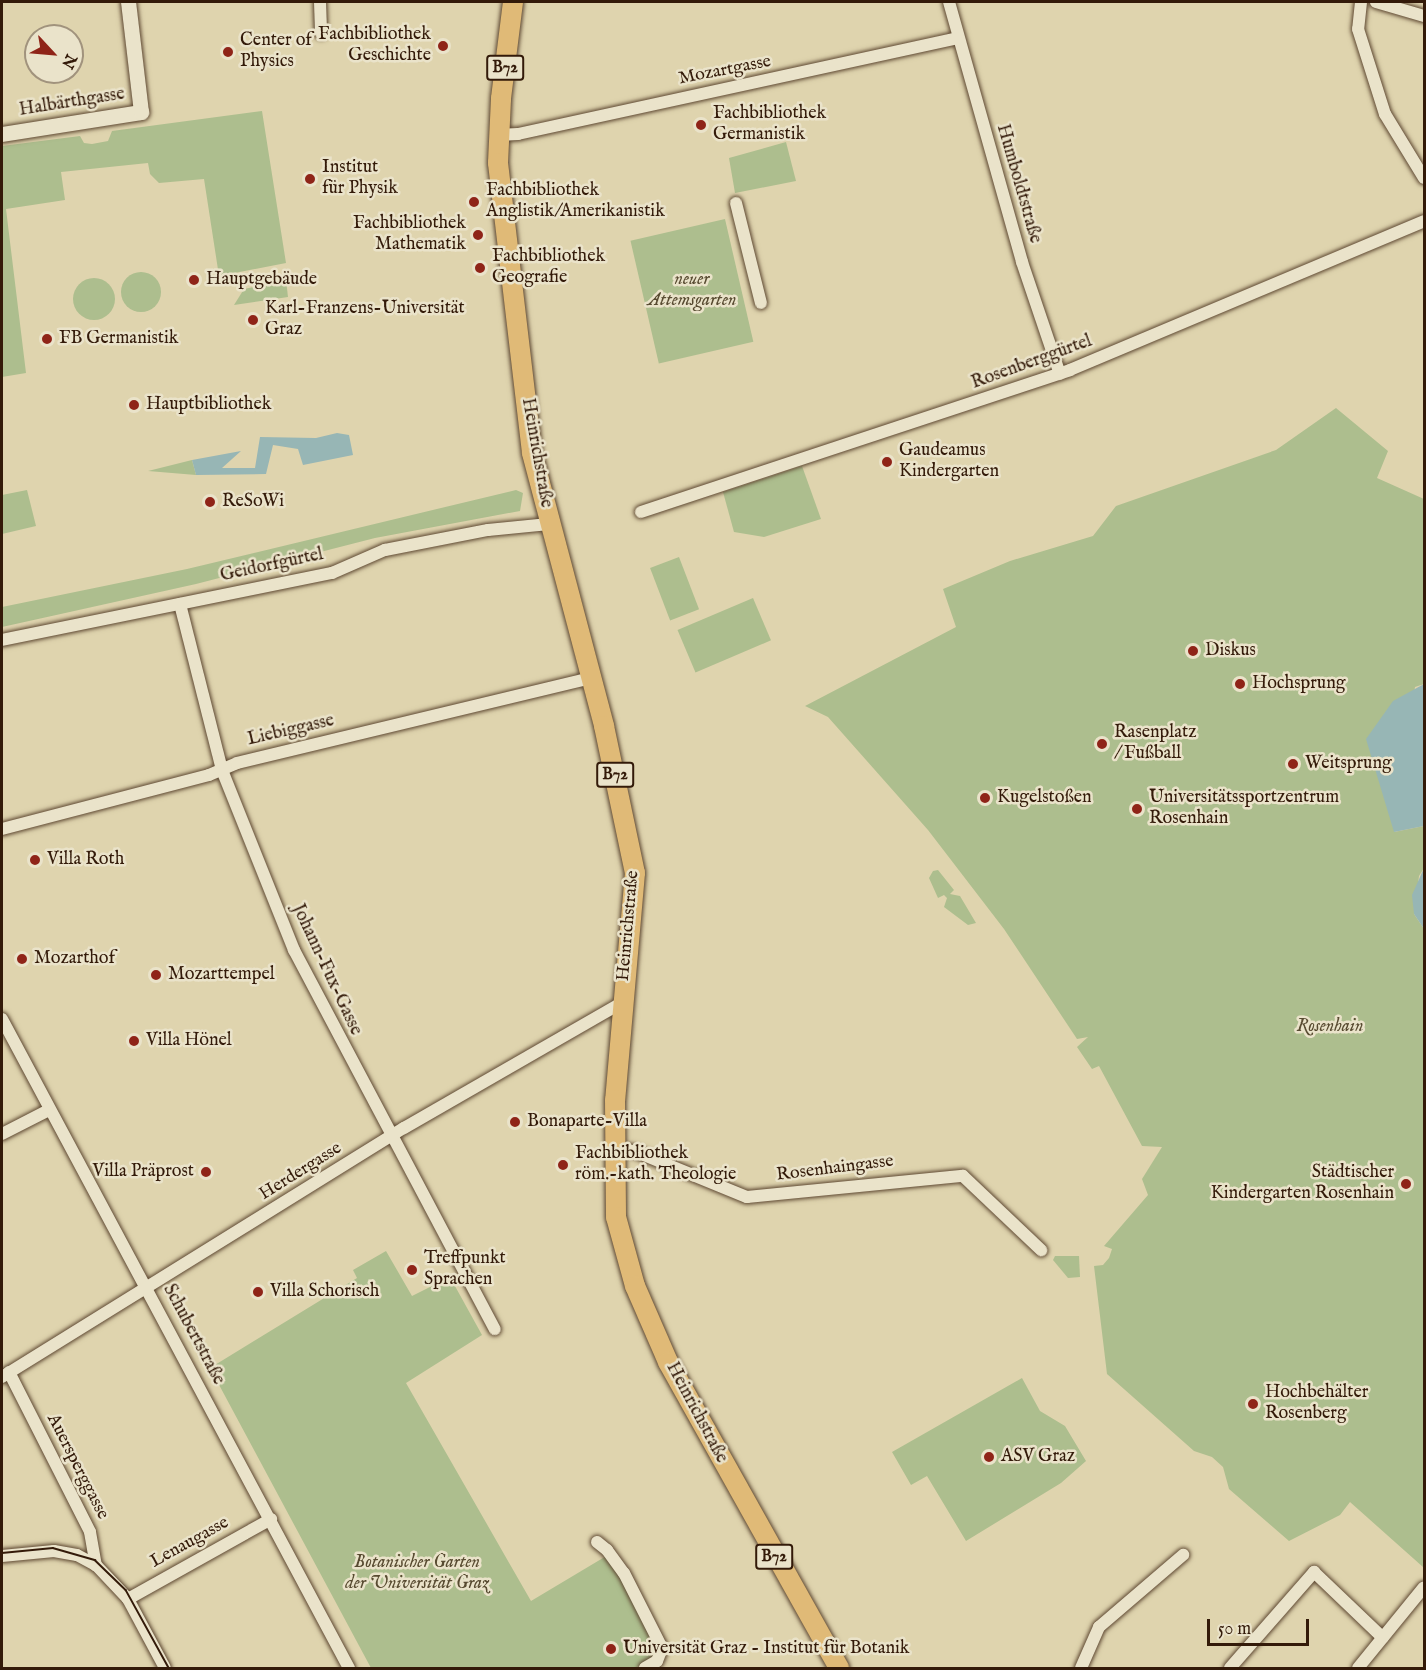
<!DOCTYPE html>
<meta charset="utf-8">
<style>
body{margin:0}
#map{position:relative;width:1426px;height:1670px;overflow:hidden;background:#dfd4ae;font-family:"IM FELL English",serif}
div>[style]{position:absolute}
.green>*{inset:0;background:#adbe8e;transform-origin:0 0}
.round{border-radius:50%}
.water>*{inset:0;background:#97b6b5}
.roads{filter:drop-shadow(0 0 2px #5e4832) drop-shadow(0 0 2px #5e4832)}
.minor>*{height:12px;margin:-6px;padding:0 6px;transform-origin:6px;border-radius:6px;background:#eae3ca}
.tertiary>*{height:15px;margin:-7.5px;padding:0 7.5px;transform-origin:7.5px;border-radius:7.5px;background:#eae3ca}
.primary>*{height:20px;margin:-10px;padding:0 10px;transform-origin:10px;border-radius:10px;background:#e0ba77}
.tram>*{height:1.5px;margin:-0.75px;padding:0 0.75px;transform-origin:0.75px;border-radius:0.75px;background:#331a09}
.dots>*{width:16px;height:16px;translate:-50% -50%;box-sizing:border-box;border:3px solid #eae3ca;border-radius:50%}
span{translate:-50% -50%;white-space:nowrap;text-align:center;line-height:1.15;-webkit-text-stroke:5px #eae3ca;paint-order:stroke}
.shield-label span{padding:2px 4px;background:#eae3ca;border:2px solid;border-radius:4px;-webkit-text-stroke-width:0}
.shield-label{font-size:16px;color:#331a09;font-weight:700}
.poi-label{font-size:18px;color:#331a09}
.right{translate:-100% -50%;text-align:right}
.left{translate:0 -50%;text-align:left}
.street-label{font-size:18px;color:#331a09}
.park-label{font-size:18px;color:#584b31;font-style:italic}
.frame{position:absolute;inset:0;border:3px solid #331a09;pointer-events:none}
.north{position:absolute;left:24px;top:24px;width:60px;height:60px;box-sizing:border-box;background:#eae3ca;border:2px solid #a1937d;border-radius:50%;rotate:116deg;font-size:16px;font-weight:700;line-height:24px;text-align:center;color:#331a09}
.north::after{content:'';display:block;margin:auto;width:21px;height:27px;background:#8f2418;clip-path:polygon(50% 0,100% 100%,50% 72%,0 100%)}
.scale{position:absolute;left:1207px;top:1619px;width:102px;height:27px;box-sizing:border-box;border:3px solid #331a09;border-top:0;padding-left:8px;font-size:18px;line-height:21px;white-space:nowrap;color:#331a09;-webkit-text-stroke:4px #eae3ca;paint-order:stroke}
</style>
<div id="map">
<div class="green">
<i style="clip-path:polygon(262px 111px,286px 263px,219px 276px,204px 179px,159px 183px,150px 174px,148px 163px,61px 172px,65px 200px,6px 209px,26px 373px,2px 377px,2px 146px,80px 136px,84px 143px,92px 144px,108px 141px,112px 131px)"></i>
<i style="clip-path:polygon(786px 142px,796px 181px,735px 193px,729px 158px)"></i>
<i style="left:725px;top:219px;width:126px;height:97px;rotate:77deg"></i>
<i class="round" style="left:121px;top:272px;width:40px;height:40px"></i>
<i class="round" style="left:73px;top:278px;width:42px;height:42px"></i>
<i style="clip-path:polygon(286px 280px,288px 297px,234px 305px,244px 289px)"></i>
<i style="clip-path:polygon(1336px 408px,1388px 451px,1377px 478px,1424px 499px,1424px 684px,1415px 687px,1394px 832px,1424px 826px,1424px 868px,1419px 876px,1414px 914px,1424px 929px,1423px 1567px,1350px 1502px,1340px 1515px,1289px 1541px,1229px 1489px,1223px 1467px,1212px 1457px,1194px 1451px,1107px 1374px,1094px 1266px,1103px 1265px,1109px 1258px,1112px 1249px,1104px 1246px,1148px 1195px,1142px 1179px,1162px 1147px,1142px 1146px,1099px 1066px,1092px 1069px,1077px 1047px,1088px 1037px,1077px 1039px,1004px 929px,928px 830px,828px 717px,805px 706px,956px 627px,943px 589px,1010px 561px,1093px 536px,1116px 506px,1276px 450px)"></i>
<i style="clip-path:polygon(192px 460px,196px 475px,148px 471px)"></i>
<i style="clip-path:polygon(802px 466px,821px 519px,764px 537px,734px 532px,723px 492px)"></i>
<i style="clip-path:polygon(27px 490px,36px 526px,2px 534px,2px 495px)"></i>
<i style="clip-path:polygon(516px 490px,523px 493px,520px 511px,375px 538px,196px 584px,2px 627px,2px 607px,187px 569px)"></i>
<i style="left:679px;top:557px;width:56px;height:31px;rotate:69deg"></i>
<i style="left:753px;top:598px;width:46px;height:82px;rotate:67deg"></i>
<i style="clip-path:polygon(938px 870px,954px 890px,950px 894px,960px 896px,976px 923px,968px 925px,944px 907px,947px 898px,944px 895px,938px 898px,929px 878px,933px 871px)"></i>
<i style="clip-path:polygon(386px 1251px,412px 1296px,450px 1277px,482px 1335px,406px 1383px,531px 1601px,608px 1555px,661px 1653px,635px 1668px,371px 1668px,210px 1368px,357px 1278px,353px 1270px)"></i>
<i style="clip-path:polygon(1055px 1256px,1079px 1256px,1080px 1277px,1068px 1278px,1053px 1260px)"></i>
<i style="clip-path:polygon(1022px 1378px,1040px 1411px,1065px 1426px,1086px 1461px,1061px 1483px,966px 1541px,927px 1476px,911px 1485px,892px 1452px)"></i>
</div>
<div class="water">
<i style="clip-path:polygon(337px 433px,349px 435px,353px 455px,303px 465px,298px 449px,273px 445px,266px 474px,196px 475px,192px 460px,241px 451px,222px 468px,255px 468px,260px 437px,316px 438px)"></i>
<i style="clip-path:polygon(1424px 684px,1424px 826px,1394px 832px,1366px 739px,1393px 701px)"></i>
<i style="clip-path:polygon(1424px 868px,1424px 929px,1414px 914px,1412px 895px)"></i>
</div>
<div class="roads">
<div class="minor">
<i style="left:320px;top:2px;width:31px;rotate:88deg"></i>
<i style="left:949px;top:2px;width:270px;rotate:74.3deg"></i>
<i style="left:1022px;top:262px;width:118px;rotate:71.3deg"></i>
<i style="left:1361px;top:2px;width:27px;rotate:96deg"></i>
<i style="left:1358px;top:29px;width:89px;rotate:72.4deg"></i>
<i style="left:1385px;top:114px;width:75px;rotate:58.6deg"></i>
<i style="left:1376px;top:2px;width:50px;rotate:16.3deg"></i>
<i style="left:498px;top:135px;width:20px;rotate:-3deg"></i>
<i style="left:518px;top:134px;width:450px;rotate:-12.3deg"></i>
<i style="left:736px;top:203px;width:103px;rotate:76deg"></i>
<i style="left:641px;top:512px;width:452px;rotate:-18.3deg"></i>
<i style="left:1070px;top:370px;width:384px;rotate:-22.8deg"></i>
<i style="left:180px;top:604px;width:171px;rotate:75.8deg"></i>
<i style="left:222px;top:770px;width:194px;rotate:68.2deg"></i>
<i style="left:294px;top:950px;width:429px;rotate:62.1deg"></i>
<i style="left:2px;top:640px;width:337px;rotate:-11.5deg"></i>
<i style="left:332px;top:573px;width:58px;rotate:-23.5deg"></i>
<i style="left:385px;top:550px;width:105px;rotate:-11deg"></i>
<i style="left:488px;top:530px;width:61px;rotate:-5.6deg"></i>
<i style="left:2px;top:829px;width:214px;rotate:-14.6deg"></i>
<i style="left:209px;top:775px;width:30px;rotate:-23deg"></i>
<i style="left:237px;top:763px;width:365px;rotate:-13.5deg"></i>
<i style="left:2px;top:1019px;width:736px;rotate:61.87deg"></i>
<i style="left:2px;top:1134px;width:53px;rotate:-27.1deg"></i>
<i style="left:614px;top:1148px;width:20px;rotate:9deg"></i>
<i style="left:634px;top:1151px;width:122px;rotate:22.2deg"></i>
<i style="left:747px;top:1197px;width:217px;rotate:-5.6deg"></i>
<i style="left:963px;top:1176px;width:108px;rotate:43.5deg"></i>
<i style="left:9px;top:1372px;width:179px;rotate:63.1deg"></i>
<i style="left:90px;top:1532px;width:34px;rotate:80deg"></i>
<i style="left:2px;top:1377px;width:473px;rotate:-31.8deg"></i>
<i style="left:404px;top:1128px;width:253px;rotate:-29.9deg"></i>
<i style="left:597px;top:1542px;width:13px;rotate:39deg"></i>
<i style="left:607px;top:1550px;width:29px;rotate:54deg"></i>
<i style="left:624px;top:1573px;width:84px;rotate:63.1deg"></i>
<i style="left:662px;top:1648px;width:14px;rotate:111deg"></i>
<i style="left:657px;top:1661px;width:14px;rotate:150deg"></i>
<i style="left:2px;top:1556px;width:52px;rotate:-5.5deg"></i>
<i style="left:54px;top:1551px;width:23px;rotate:10deg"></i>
<i style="left:77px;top:1555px;width:21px;rotate:28deg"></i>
<i style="left:96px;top:1565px;width:47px;rotate:46.7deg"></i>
<i style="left:128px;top:1599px;width:78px;rotate:61.8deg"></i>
<i style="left:128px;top:1599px;width:164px;rotate:-29.2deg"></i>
<i style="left:1081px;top:1668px;width:45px;rotate:-66.3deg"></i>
<i style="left:1099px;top:1627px;width:111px;rotate:-40.6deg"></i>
<i style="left:1230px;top:1668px;width:128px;rotate:-48.8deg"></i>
<i style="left:1314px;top:1572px;width:95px;rotate:43.7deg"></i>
<i style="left:1358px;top:1668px;width:104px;rotate:-50.8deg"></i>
</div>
<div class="tertiary">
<i style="left:2px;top:134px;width:141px;rotate:-9deg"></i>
<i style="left:141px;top:112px;width:111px;rotate:-96.7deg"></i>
</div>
<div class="primary">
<i style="left:513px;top:2px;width:98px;rotate:97.1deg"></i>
<i style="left:501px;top:99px;width:64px;rotate:92.7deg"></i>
<i style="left:498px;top:163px;width:292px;rotate:83.3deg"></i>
<i style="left:532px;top:453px;width:282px;rotate:75.2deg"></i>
<i style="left:604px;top:726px;width:150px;rotate:78.1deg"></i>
<i style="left:635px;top:873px;width:228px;rotate:95deg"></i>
<i style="left:615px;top:1100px;width:117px;rotate:89.5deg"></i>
<i style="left:616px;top:1217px;width:72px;rotate:74.6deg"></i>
<i style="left:635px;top:1286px;width:83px;rotate:66.5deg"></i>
<i style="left:668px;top:1362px;width:351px;rotate:60.8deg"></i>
</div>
</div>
<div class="tram">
<i style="left:2px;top:1553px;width:51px;rotate:-5.6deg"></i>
<i style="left:53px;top:1548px;width:44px;rotate:15.9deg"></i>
<i style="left:95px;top:1560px;width:43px;rotate:44.1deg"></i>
<i style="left:126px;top:1590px;width:89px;rotate:61.1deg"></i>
</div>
<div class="dots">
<i style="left:443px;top:46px;background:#8f2418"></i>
<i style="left:228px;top:52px;background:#8f2418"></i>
<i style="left:701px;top:125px;background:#8f2418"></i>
<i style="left:310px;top:179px;background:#8f2418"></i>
<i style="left:474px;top:202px;background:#8f2418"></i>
<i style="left:478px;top:235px;background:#8f2418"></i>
<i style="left:480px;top:268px;background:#8f2418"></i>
<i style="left:194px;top:280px;background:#8f2418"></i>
<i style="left:253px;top:320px;background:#8f2418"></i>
<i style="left:47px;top:339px;background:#8f2418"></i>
<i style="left:134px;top:405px;background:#8f2418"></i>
<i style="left:887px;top:462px;background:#8f2418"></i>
<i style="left:210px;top:502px;background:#8f2418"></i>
<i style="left:1193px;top:651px;background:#8f2418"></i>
<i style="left:1240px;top:684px;background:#8f2418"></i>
<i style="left:1102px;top:744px;background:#8f2418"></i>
<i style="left:1293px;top:764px;background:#8f2418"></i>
<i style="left:985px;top:798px;background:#8f2418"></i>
<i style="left:1137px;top:809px;background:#8f2418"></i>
<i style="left:35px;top:860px;background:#8f2418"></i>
<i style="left:22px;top:959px;background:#8f2418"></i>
<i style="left:156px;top:975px;background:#8f2418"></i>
<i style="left:134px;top:1041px;background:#8f2418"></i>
<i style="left:515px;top:1122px;background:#8f2418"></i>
<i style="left:563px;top:1165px;background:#8f2418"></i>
<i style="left:206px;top:1172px;background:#8f2418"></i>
<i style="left:1406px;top:1184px;background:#8f2418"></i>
<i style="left:412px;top:1270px;background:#8f2418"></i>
<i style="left:258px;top:1292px;background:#8f2418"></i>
<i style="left:1253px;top:1404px;background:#8f2418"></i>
<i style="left:989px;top:1457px;background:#8f2418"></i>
<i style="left:611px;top:1649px;background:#8f2418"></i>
</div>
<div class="shield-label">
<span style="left:505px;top:68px">B72</span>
<span style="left:615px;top:775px">B72</span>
<span style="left:774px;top:1557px">B72</span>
</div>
<div class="poi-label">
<span class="right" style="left:431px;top:46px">Fachbibliothek<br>Geschichte</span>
<span class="left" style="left:240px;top:52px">Center of<br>Physics</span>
<span class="left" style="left:713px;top:125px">Fachbibliothek<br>Germanistik</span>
<span class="left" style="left:322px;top:179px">Institut<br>für Physik</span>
<span class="left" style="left:486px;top:202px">Fachbibliothek<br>Anglistik/Amerikanistik</span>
<span class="right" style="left:466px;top:235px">Fachbibliothek<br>Mathematik</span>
<span class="left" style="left:492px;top:268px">Fachbibliothek<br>Geografie</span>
<span class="left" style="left:206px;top:280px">Hauptgebäude</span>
<span class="left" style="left:265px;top:320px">Karl-Franzens-Universität<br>Graz</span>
<span class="left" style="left:59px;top:339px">FB Germanistik</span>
<span class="left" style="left:146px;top:405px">Hauptbibliothek</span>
<span class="left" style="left:899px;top:462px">Gaudeamus<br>Kindergarten</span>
<span class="left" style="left:222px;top:502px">ReSoWi</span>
<span class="left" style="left:1205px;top:651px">Diskus</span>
<span class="left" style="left:1252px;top:684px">Hochsprung</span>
<span class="left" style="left:1114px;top:744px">Rasenplatz<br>/ Fußball</span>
<span class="left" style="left:1305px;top:764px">Weitsprung</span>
<span class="left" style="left:997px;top:798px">Kugelstoßen</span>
<span class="left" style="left:1149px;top:809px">Universitätssportzentrum<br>Rosenhain</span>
<span class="left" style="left:47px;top:860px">Villa Roth</span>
<span class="left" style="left:34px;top:959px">Mozarthof</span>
<span class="left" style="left:168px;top:975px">Mozarttempel</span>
<span class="left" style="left:146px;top:1041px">Villa Hönel</span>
<span class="left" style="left:527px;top:1122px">Bonaparte-Villa</span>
<span class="left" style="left:575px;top:1165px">Fachbibliothek<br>röm.-kath. Theologie</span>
<span class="right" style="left:194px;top:1172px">Villa Präprost</span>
<span class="right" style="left:1394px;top:1184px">Städtischer<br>Kindergarten Rosenhain</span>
<span class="left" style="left:424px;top:1270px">Treffpunkt<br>Sprachen</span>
<span class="left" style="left:270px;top:1292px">Villa Schorisch</span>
<span class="left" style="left:1265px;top:1404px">Hochbehälter<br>Rosenberg</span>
<span class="left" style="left:1001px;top:1457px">ASV Graz</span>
<span class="left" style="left:623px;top:1649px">Universität Graz - Institut für Botanik</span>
</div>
<div class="street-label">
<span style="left:725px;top:71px;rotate:-11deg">Mozartgasse</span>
<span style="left:72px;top:103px;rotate:-9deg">Halbärthgasse</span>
<span style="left:1018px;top:184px;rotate:74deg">Humboldtstraße</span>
<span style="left:1032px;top:363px;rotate:-20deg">Rosenberggürtel</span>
<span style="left:536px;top:453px;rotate:80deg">Heinrichstraße</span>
<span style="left:272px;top:566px;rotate:-12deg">Geidorfgürtel</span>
<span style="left:291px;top:731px;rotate:-13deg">Liebiggasse</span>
<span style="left:629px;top:926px;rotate:-85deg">Heinrichstraße</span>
<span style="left:326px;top:970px;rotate:65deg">Johann-Fux-Gasse</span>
<span style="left:835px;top:1169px;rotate:-7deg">Rosenhaingasse</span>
<span style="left:301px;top:1172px;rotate:-32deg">Herdergasse</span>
<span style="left:193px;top:1335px;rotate:62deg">Schubertstraße</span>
<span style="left:696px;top:1413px;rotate:62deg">Heinrichstraße</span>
<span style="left:77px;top:1467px;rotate:63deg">Auersperggasse</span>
<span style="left:190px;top:1543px;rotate:-29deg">Lenaugasse</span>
</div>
<div class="park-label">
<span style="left:692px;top:291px">neuer<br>Attemsgarten</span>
<span style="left:1330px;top:1027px">Rosenhain</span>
<span style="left:417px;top:1574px">Botanischer Garten<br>der Universität Graz</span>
</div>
<div class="frame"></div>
<div class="north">N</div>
<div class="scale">50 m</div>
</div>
